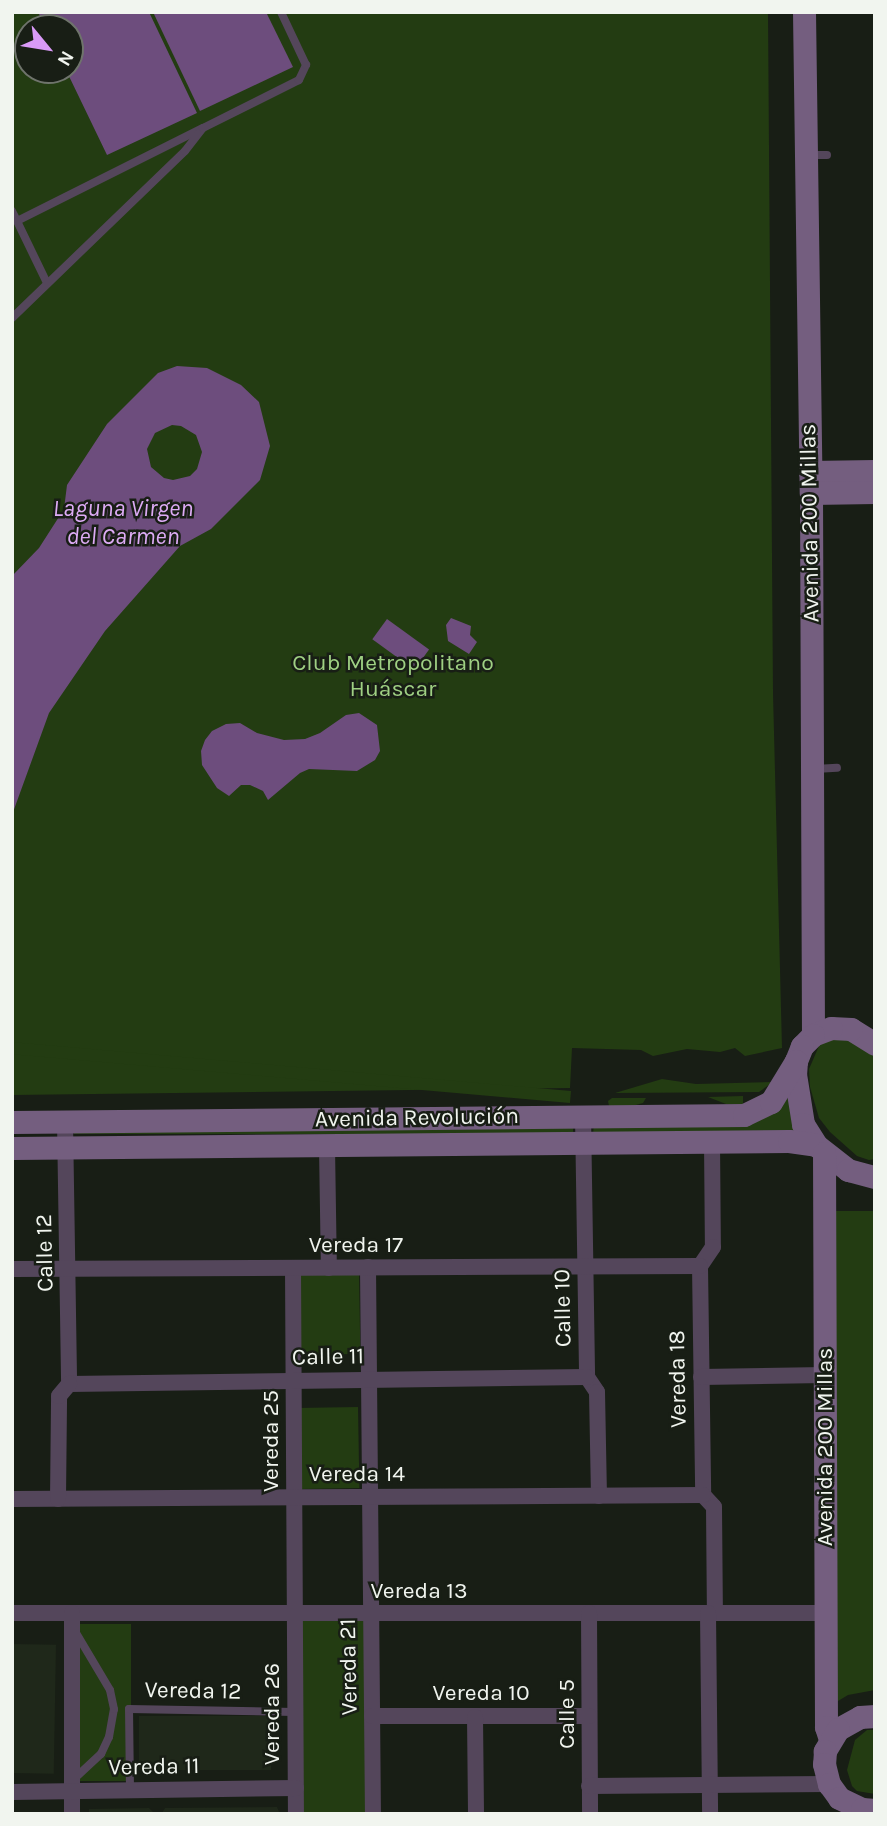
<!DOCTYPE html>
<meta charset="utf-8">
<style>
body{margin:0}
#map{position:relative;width:887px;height:1826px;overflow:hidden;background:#181e15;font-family:Karla,sans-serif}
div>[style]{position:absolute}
.built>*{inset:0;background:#1f281a;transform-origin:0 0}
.green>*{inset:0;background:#233c12;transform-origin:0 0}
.water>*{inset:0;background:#6d4d7d;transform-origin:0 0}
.lane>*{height:8px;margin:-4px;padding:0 4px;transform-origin:4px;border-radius:4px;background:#54465b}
.street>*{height:16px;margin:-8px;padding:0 8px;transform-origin:8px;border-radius:8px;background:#54465b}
.secondary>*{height:23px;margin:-11.5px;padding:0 11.5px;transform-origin:11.5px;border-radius:11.5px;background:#745e7f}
span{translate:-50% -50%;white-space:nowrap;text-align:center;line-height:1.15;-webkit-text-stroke:5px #181e15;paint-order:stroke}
.street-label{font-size:23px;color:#f1f5ef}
.park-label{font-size:23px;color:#9fd083}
.water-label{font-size:24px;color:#ddabf5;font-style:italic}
.frame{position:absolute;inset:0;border:14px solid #f1f5ef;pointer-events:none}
.north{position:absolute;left:14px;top:14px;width:70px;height:70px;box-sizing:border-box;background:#181e15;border:2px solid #6f746c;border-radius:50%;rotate:120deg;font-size:19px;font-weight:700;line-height:28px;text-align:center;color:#f1f5ef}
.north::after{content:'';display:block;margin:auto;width:24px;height:32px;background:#d99af7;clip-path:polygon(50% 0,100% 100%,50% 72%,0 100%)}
</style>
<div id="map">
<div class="built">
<i style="left:12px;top:1644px;width:44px;height:129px;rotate:1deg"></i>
<i style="left:139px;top:1716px;width:132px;height:54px"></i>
<i style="clip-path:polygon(277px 1807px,280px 1814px,89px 1814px,89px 1809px,149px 1808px,155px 1814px,162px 1813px,165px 1808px)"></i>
</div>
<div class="green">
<i style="clip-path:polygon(evenodd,12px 12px,768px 12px,773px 693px,782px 1048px,745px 1056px,735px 1048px,720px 1052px,687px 1049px,653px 1056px,641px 1050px,572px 1048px,570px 1088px,12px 1095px,12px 12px,28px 28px,70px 28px,70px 70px,28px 70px,28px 28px)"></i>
<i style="clip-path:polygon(843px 1037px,865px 1047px,875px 1058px,875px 1159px,869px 1160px,857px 1156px,830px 1132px,819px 1118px,810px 1087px,809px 1069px,819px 1046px,826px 1040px)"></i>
<i style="clip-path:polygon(662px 1079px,696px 1084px,773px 1082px,759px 1092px,615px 1093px)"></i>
<i style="left:571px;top:1091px;width:12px;height:559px;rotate:95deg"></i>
<i style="clip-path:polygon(743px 1096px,743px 1104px,726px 1104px,708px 1097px)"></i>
<i style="clip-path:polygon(612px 1098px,646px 1098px,643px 1103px,632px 1106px,609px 1106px,608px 1101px)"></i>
<i style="clip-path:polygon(788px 1098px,801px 1132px,593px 1135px,594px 1122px,769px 1111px)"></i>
<i style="left:573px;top:1122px;width:12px;height:499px;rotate:90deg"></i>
<i style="clip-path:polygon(829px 1211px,875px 1211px,875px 1690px,848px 1695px,833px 1704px)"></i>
<i style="left:359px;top:1274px;width:80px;height:61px;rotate:89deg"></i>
<i style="left:358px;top:1407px;width:81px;height:61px;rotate:89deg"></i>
<i style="left:364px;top:1617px;width:197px;height:65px;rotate:89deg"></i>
<i style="left:80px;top:1624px;width:51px;height:157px"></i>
<i style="clip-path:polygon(867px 1730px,875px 1730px,875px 1794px,857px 1791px,852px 1786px,847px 1770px,855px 1740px)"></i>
</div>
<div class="water">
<i style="clip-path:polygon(38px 12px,149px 12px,197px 113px,107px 155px,66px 70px,70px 70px,70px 28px,46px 28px)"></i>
<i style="clip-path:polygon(153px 12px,266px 12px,293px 67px,200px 111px)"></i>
<i style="clip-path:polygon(evenodd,177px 366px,207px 368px,241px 385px,259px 402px,270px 446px,260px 480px,211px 529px,180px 546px,105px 631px,49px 713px,12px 815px,12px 576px,39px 548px,64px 509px,67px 485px,107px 424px,158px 373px,177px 366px,172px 425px,181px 426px,196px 435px,202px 452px,197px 469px,190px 476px,173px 480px,164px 478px,151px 467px,147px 449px,155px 433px,172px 425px)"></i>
<i style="clip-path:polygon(451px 618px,471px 626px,470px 635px,477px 642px,469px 654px,448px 641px,446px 625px)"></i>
<i style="left:387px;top:619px;width:52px;height:25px;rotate:36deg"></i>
<i style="clip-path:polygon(359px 713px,377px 725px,380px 751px,375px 760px,357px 771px,309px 769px,300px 773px,268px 800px,263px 791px,250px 785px,241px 785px,229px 796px,217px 788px,202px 765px,201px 751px,205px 740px,212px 731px,226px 724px,240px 723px,257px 733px,284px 740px,305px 739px,320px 733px,346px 715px)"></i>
</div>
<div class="lane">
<i style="left:809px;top:155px;width:18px"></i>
<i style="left:12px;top:211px;width:11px;rotate:63deg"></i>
<i style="left:17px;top:221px;width:208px;rotate:-26.6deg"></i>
<i style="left:17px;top:221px;width:69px;rotate:64.2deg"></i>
<i style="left:12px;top:318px;width:240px;rotate:-44deg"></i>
<i style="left:185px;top:151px;width:29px;rotate:-52deg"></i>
<i style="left:203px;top:128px;width:107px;rotate:-26.6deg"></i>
<i style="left:299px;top:80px;width:17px;rotate:-65deg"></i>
<i style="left:306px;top:65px;width:59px;rotate:-115.3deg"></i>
<i style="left:815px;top:769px;width:22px;rotate:-3deg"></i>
<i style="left:74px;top:1779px;width:37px;rotate:-43deg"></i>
<i style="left:101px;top:1754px;width:19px;rotate:-65deg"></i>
<i style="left:109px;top:1737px;width:28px;rotate:-80deg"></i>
<i style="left:114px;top:1709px;width:19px;rotate:-102deg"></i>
<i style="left:110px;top:1690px;width:69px;rotate:-120.7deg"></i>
<i style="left:130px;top:1790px;width:81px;rotate:-90.7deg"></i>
<i style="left:129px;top:1709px;width:166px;rotate:1deg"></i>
</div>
<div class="street">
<i style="left:583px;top:1116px;width:261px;rotate:89.1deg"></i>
<i style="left:587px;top:1377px;width:18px;rotate:56deg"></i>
<i style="left:597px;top:1392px;width:104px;rotate:88.9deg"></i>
<i style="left:65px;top:1122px;width:262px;rotate:89.1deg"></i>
<i style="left:712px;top:1142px;width:105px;rotate:89.5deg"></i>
<i style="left:713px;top:1247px;width:23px;rotate:124deg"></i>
<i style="left:700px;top:1266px;width:229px;rotate:89.2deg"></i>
<i style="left:703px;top:1495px;width:16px;rotate:47deg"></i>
<i style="left:714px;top:1507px;width:106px;rotate:89.5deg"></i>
<i style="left:327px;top:1147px;width:121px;rotate:89.1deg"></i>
<i style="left:368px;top:1267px;width:547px;rotate:89.48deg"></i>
<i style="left:293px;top:1268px;width:546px;rotate:89.69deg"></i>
<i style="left:12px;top:1269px;width:688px;rotate:-0.25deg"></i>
<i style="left:701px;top:1377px;width:124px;rotate:-0.9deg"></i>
<i style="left:69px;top:1384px;width:518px;rotate:-0.77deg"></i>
<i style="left:12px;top:1499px;width:691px;rotate:-0.33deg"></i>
<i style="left:58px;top:1499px;width:103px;rotate:-89.4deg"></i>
<i style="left:59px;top:1396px;width:16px;rotate:-50deg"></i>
<i style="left:12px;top:1613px;width:814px"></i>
<i style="left:72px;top:1613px;width:201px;rotate:90deg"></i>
<i style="left:589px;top:1613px;width:201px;rotate:89.7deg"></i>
<i style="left:708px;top:1613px;width:201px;rotate:89.4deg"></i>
<i style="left:372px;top:1716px;width:217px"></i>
<i style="left:475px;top:1717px;width:97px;rotate:89.4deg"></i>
<i style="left:589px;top:1786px;width:240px;rotate:-0.5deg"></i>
<i style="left:12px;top:1792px;width:284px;rotate:-0.8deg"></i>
</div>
<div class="secondary">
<i style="left:804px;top:12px;width:481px;rotate:89.2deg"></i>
<i style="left:811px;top:493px;width:542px;rotate:89.79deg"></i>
<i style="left:810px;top:472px;width:65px;rotate:-0.9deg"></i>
<i style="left:811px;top:493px;width:64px;rotate:-0.9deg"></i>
<i style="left:875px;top:1044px;width:28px;rotate:-148deg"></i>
<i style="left:851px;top:1029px;width:20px;rotate:-177deg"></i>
<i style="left:831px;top:1028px;width:19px;rotate:159deg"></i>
<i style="left:813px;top:1035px;width:16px;rotate:135deg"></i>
<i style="left:802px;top:1046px;width:16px;rotate:112deg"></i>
<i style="left:796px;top:1061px;width:13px;rotate:94deg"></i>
<i style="left:795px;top:1074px;width:51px;rotate:80.9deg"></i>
<i style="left:803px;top:1124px;width:25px;rotate:58deg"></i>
<i style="left:816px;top:1145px;width:41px;rotate:38deg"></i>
<i style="left:848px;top:1170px;width:28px;rotate:15deg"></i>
<i style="left:12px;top:1122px;width:732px;rotate:-0.55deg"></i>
<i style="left:744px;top:1115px;width:30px;rotate:-26deg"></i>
<i style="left:771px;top:1102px;width:48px;rotate:-58.6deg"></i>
<i style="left:12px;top:1148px;width:777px;rotate:-0.52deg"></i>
<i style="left:789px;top:1141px;width:27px;rotate:8deg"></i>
<i style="left:824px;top:1153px;width:574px;rotate:89.8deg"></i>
<i style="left:826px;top:1727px;width:13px;rotate:72deg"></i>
<i style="left:875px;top:1716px;width:15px;rotate:176deg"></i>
<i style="left:860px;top:1717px;width:25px;rotate:151deg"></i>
<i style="left:838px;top:1729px;width:26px;rotate:121deg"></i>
<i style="left:825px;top:1751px;width:13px;rotate:94deg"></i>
<i style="left:824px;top:1764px;width:21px;rotate:76deg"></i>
<i style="left:829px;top:1784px;width:17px;rotate:54deg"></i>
<i style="left:839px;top:1798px;width:25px;rotate:26deg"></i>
<i style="left:862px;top:1809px;width:13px;rotate:4deg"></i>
</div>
<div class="street-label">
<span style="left:810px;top:523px;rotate:-91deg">Avenida 200 Millas</span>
<span style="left:417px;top:1118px;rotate:-1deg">Avenida Revolución</span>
<span style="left:356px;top:1245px">Vereda 17</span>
<span style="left:45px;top:1253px;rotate:-91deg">Calle 12</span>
<span style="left:563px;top:1308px;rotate:-91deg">Calle 10</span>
<span style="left:328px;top:1357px;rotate:-1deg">Calle 11</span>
<span style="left:678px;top:1379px;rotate:-91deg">Vereda 18</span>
<span style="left:271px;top:1441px;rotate:-90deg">Vereda 25</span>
<span style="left:825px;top:1447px;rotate:-90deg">Avenida 200 Millas</span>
<span style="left:357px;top:1474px">Vereda 14</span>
<span style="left:419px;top:1591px">Vereda 13</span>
<span style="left:349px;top:1667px;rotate:-91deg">Vereda 21</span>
<span style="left:193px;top:1691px;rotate:1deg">Vereda 12</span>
<span style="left:481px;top:1693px">Vereda 10</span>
<span style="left:272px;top:1714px;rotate:-90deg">Vereda 26</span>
<span style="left:567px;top:1714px;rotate:-90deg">Calle 5</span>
<span style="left:154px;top:1767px;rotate:-1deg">Vereda 11</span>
</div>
<div class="park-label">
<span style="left:393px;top:676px">Club Metropolitano<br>Huáscar</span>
</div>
<div class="water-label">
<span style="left:123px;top:523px">Laguna Virgen<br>del Carmen</span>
</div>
<div class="frame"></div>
<div class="north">N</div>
</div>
